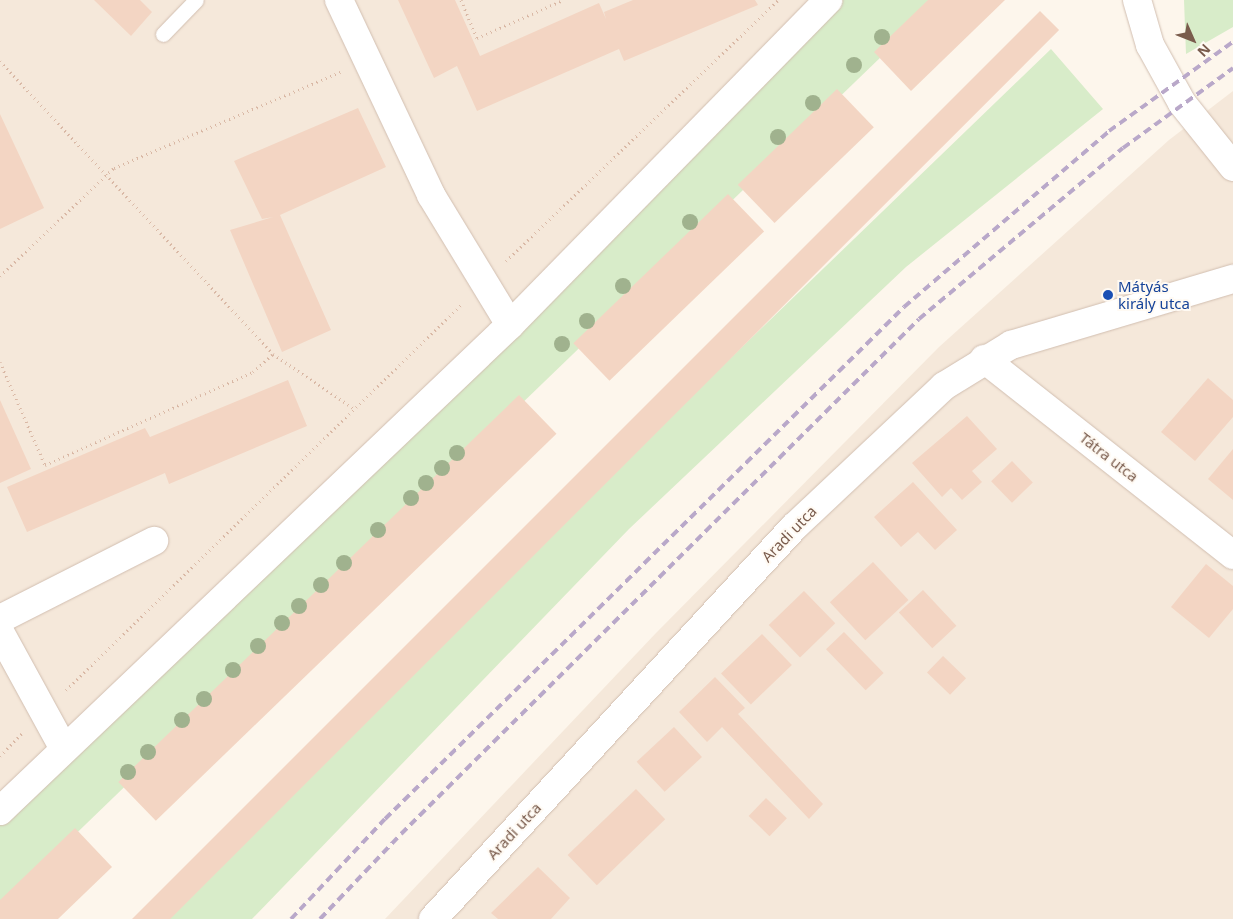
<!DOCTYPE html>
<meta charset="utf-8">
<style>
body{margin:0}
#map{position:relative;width:1233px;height:919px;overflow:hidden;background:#fdf6ec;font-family:"Noto Sans",sans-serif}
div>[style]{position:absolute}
.residential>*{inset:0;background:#f5e8da}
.green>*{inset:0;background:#d8ecc9}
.building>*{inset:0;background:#f3d5c3;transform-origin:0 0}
.path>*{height:3px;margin-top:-1.5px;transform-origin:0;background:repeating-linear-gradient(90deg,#d9b8a5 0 1px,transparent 0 5px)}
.roads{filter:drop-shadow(0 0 1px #d1beb0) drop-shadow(0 0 1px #d1beb0)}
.lane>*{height:15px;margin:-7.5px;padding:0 7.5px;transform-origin:7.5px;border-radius:7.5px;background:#fff}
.street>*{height:28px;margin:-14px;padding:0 14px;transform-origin:14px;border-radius:14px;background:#fff}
.rail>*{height:4px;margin-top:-2px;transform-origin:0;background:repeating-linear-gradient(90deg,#b9a8c9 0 8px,transparent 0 13px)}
.trees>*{width:16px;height:16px;margin:-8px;border-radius:50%;background:#a0b28e}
.dots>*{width:14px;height:14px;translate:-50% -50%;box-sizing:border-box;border:2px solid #fffaf3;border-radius:50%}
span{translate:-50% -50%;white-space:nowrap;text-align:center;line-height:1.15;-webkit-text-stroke:4px #fffaf3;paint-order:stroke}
.transit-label{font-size:15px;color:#164399}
.left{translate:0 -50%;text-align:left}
.street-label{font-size:15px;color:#7a5c4d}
.north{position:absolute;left:1168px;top:15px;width:50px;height:50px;-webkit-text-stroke:4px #fffaf3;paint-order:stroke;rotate:134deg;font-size:14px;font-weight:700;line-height:20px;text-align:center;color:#7a5c4d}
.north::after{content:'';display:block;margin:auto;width:18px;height:22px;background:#7a5c4d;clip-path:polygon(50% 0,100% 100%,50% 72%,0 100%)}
</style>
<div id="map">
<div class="residential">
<i style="clip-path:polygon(0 0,883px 0,0 861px)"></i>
<i style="clip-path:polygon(1233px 91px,1233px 919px,385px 919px,656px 633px,939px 347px,1169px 140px)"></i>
</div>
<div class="green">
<i style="clip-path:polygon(823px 0,940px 0,0 907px,0 807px)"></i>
<i style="clip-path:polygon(1184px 0,1233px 0,1233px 27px,1186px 54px)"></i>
<i style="clip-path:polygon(1051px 49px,1103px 109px,906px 267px,629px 529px,252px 919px,149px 919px)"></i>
</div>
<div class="building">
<i style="clip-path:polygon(94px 0,140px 0,152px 12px,131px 36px)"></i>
<i style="clip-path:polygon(398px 0,455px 0,480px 56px,599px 3px,606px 19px,604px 12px,633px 0,755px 0,758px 5px,624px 61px,619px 49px,477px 111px,457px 66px,434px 78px)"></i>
<i style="clip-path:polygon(928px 0,1005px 0,911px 91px,874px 52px)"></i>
<i style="left:1040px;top:11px;width:27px;height:1303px;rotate:45deg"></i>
<i style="left:837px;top:89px;width:53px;height:138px;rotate:46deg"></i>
<i style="clip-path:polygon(358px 108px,386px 167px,280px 215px,331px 330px,282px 352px,230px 230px,273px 217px,262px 219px,234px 161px)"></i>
<i style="clip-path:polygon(0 114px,44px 208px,0 229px)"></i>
<i style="left:728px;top:194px;width:52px;height:215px;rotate:46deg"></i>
<i style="clip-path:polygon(1208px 378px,1233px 400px,1233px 417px,1195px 461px,1161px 432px)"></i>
<i style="clip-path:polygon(288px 380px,307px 426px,169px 484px,165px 473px,27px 532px,7px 487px,145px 428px,150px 437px)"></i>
<i style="left:519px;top:395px;width:54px;height:557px;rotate:46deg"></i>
<i style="clip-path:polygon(0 400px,31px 469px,0 483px)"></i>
<i style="clip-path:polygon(967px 416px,997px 449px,972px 471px,982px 482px,962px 500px,951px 488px,942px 497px,912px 463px)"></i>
<i style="clip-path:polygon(1233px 449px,1233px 500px,1208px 479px)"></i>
<i style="left:1012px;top:461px;width:30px;height:29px;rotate:46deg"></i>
<i style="clip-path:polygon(913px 482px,957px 530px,935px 550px,918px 532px,901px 547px,874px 517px)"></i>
<i style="left:873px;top:562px;width:52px;height:59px;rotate:47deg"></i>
<i style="clip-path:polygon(1206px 564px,1233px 586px,1233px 609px,1209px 638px,1171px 607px)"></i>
<i style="left:923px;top:590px;width:49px;height:33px;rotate:47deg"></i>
<i style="left:804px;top:591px;width:45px;height:49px;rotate:46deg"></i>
<i style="left:844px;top:632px;width:57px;height:25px;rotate:46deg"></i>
<i style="left:762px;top:634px;width:43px;height:57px;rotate:46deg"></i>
<i style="left:943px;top:656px;width:32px;height:23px;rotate:44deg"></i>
<i style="clip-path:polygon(715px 677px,745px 708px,738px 714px,823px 804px,809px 819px,722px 727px,707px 742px,679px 712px)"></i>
<i style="left:674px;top:727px;width:41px;height:51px;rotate:47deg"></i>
<i style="left:636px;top:789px;width:42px;height:95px;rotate:46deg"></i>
<i style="left:766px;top:798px;width:29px;height:25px;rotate:44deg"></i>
<i style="clip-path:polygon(75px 828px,112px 867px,58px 919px,0 919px,0 900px)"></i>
<i style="clip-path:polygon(538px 867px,570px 898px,551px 919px,498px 919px,491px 913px)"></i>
</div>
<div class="path">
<i style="left:461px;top:0;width:41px;rotate:67.2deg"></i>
<i style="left:477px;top:38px;width:94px;rotate:-23.8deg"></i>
<i style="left:0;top:61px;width:400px;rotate:47deg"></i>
<i style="left:506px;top:261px;width:377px;rotate:-43.8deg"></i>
<i style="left:0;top:276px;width:157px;rotate:-43.5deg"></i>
<i style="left:114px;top:168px;width:246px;rotate:-23deg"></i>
<i style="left:0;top:362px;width:112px;rotate:66.4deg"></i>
<i style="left:45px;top:465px;width:228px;rotate:-24.1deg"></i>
<i style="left:253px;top:372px;width:27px;rotate:-42deg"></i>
<i style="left:273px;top:354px;width:99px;rotate:33.9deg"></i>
<i style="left:66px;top:690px;width:553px;rotate:-44.27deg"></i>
<i style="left:0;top:756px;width:32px;rotate:-46deg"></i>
</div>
<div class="roads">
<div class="lane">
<i style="left:163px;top:34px;width:47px;rotate:-45.9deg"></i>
</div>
<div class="street">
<i style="left:339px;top:0;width:216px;rotate:64.7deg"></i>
<i style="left:431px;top:195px;width:152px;rotate:58.7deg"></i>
<i style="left:1137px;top:0;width:47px;rotate:73.9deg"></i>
<i style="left:1150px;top:45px;width:66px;rotate:61.1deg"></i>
<i style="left:1182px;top:103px;width:82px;rotate:51.4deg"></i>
<i style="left:984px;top:359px;width:317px;rotate:38.2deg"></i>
<i style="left:0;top:619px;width:173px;rotate:-26.9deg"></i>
<i style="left:0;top:632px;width:133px;rotate:61.3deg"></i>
<i style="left:0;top:811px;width:704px;rotate:-43.62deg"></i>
<i style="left:510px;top:325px;width:455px;rotate:-45.6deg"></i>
<i style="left:433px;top:919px;width:533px;rotate:-47.36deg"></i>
<i style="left:794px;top:527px;width:206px;rotate:-43.2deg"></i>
<i style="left:944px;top:386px;width:79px;rotate:-31.5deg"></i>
<i style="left:1011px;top:345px;width:232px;rotate:-16.6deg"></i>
</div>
</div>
<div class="rail">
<i style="left:291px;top:919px;width:137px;rotate:-46.8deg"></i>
<i style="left:385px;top:819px;width:729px;rotate:-44.61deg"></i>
<i style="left:904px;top:307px;width:270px;rotate:-40.6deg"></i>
<i style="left:1109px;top:131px;width:153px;rotate:-35.7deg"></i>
<i style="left:320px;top:919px;width:117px;rotate:-46.4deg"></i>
<i style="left:401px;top:834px;width:730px;rotate:-44.83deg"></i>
<i style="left:919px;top:319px;width:266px;rotate:-40deg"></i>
<i style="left:1123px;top:148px;width:136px;rotate:-36deg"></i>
</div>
<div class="trees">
<i style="left:882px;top:37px"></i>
<i style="left:854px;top:65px"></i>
<i style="left:813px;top:103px"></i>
<i style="left:778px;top:137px"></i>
<i style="left:690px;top:222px"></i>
<i style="left:623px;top:286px"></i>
<i style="left:587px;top:321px"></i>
<i style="left:562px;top:344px"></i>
<i style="left:457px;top:453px"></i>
<i style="left:442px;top:468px"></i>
<i style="left:426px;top:483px"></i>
<i style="left:411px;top:498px"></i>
<i style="left:378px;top:530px"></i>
<i style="left:344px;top:563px"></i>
<i style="left:321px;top:585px"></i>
<i style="left:299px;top:606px"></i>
<i style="left:282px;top:623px"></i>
<i style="left:258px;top:646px"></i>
<i style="left:233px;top:670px"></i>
<i style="left:204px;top:699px"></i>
<i style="left:182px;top:720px"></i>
<i style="left:148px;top:752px"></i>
<i style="left:128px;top:772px"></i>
</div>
<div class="dots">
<i style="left:1108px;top:295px;background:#1a4fb4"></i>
</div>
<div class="transit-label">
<span class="left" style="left:1118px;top:295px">Mátyás<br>király utca</span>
</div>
<div class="street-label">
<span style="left:1109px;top:457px;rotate:38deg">Tátra utca</span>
<span style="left:789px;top:534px;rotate:-46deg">Aradi utca</span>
<span style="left:514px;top:831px;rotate:-47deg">Aradi utca</span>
</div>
<div class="north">N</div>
</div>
